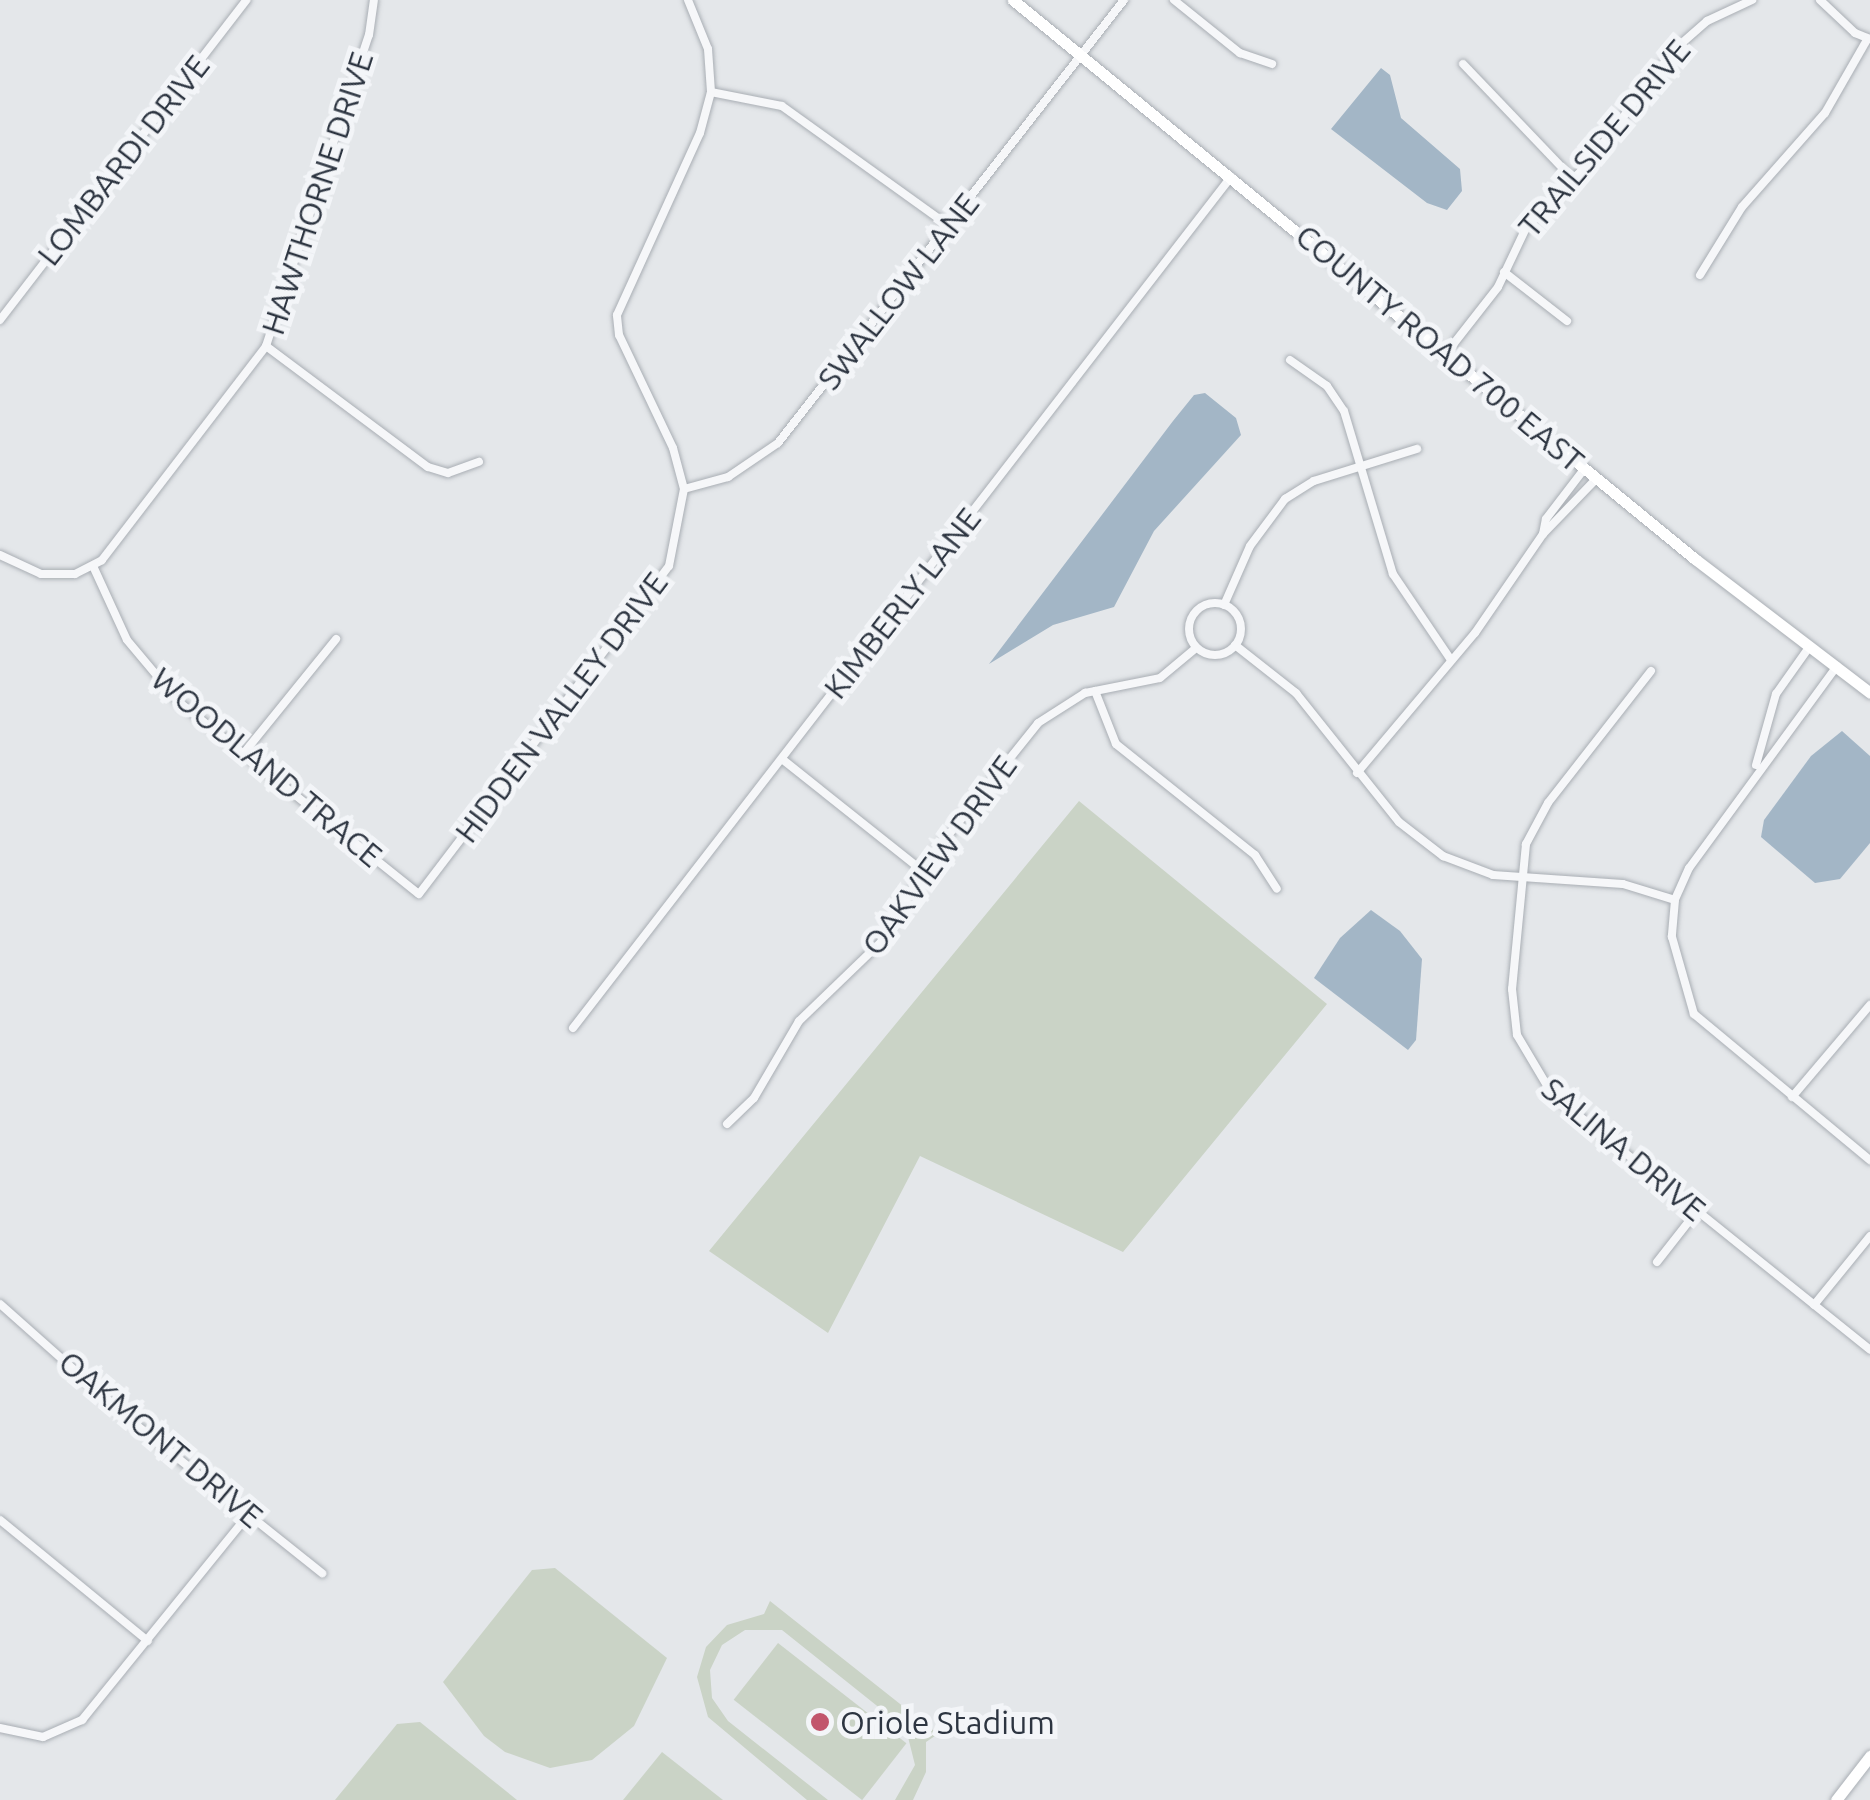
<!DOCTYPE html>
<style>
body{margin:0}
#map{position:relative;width:1870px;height:1800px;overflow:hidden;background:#e4e7ea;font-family:Ubuntu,sans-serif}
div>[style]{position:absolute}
.green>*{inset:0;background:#cad3c6;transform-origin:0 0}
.water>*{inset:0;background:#a3b6c6}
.roads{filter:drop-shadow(0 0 2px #a9aeb4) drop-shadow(0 0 2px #a9aeb4)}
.street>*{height:8px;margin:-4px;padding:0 4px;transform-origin:4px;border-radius:4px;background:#f6f7f9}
.street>.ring{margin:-4px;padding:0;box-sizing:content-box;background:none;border:8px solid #f6f7f9;border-radius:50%}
.secondary>*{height:11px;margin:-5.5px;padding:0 5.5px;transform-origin:5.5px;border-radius:5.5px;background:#fff}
.dots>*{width:28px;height:28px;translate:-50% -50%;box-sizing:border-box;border:5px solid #f3f5f8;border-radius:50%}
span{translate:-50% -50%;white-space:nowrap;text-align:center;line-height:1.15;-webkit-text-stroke:10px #f3f5f8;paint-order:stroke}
.street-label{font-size:32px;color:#2d3541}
.poi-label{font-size:32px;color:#2d3541}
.left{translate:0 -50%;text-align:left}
</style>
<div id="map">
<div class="green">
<i style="clip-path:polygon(1079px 801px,1327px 1004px,1123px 1252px,920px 1156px,828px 1333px,709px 1251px)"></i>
<i style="clip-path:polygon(555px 1568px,667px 1658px,634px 1726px,592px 1760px,550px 1768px,505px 1752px,484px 1736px,443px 1682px,532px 1570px)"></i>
<i style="clip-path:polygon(770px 1601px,938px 1734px,926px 1742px,926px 1772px,913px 1800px,895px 1800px,915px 1765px,906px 1729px,782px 1630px,745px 1630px,722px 1645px,710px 1670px,712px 1698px,728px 1721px,828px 1800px,807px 1800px,708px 1717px,697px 1677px,706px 1647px,727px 1625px,764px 1614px)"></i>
<i style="left:778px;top:1643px;width:163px;height:72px;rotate:38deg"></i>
<i style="clip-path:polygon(420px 1722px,517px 1800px,335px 1800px,397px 1724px)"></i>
<i style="clip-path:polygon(662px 1752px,723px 1800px,623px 1800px)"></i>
</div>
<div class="water">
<i style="clip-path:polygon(1381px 68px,1390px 75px,1401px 118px,1460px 169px,1462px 191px,1447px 210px,1427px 203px,1331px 129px)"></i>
<i style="clip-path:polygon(1205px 393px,1236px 418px,1241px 435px,1154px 531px,1114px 607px,1053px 625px,989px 664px,1173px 421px,1194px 395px)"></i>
<i style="clip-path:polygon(1842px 731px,1870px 756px,1870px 843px,1840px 879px,1815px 883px,1761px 837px,1764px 820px,1811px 756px)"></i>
<i style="clip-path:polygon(1371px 910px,1400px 931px,1422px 959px,1416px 1040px,1408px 1050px,1314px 978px,1340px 938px)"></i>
</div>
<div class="roads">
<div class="street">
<i style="left:1174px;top:0;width:85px;rotate:38.8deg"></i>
<i style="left:1240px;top:53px;width:34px;rotate:19deg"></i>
<i style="left:1820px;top:0;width:48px;rotate:43.3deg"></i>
<i style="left:1855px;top:33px;width:16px;rotate:22deg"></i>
<i style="left:1463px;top:64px;width:159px;rotate:46.3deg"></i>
<i style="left:711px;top:92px;width:72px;rotate:11.2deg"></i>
<i style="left:782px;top:106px;width:206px;rotate:35.7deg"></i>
<i style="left:1504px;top:272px;width:80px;rotate:37.9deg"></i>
<i style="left:1700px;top:275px;width:80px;rotate:-58.3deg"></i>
<i style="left:1742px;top:207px;width:125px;rotate:-48.6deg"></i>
<i style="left:1825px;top:113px;width:86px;rotate:-60.2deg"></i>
<i style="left:0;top:320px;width:404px;rotate:-52.4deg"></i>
<i style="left:266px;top:346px;width:202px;rotate:36.8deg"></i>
<i style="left:428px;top:467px;width:21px;rotate:17deg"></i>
<i style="left:448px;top:473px;width:33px;rotate:-20deg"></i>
<i style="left:1448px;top:351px;width:81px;rotate:-52deg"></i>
<i style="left:1498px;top:287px;width:65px;rotate:-64.6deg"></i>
<i style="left:1526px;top:228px;width:85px;rotate:-46deg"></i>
<i style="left:1585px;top:167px;width:147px;rotate:-52.7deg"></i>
<i style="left:1674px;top:50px;width:44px;rotate:-41.3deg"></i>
<i style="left:1707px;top:21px;width:50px;rotate:-25deg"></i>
<i style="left:1290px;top:360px;width:45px;rotate:35.1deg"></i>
<i style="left:1327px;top:386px;width:30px;rotate:56deg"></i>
<i style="left:1344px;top:411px;width:170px;rotate:73.3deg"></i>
<i style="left:1393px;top:574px;width:104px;rotate:56deg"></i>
<i style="left:684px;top:489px;width:46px;rotate:-15.3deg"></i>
<i style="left:728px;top:477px;width:60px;rotate:-34.2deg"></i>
<i style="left:778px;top:443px;width:562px;rotate:-52.01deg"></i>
<i style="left:1543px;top:534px;width:15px;rotate:-79deg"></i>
<i style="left:1546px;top:519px;width:64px;rotate:-52.6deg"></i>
<i style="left:0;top:555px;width:45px;rotate:24.9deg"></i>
<i style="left:41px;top:574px;width:34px"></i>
<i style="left:75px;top:574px;width:30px;rotate:-27deg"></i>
<i style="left:102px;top:560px;width:270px;rotate:-52.5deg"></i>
<i style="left:266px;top:346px;width:328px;rotate:-71.7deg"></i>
<i style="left:369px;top:35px;width:35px;rotate:-82deg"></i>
<i style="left:93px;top:566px;width:81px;rotate:65.3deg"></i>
<i style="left:127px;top:640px;width:81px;rotate:50deg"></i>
<i style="left:179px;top:702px;width:307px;rotate:38.7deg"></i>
<i style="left:419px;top:894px;width:412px;rotate:-52.7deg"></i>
<i style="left:669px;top:566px;width:78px;rotate:-79deg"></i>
<i style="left:684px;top:489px;width:42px;rotate:-105deg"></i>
<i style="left:673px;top:448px;width:125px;rotate:-115.5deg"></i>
<i style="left:619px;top:335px;width:20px;rotate:-96deg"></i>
<i style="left:617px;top:315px;width:200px;rotate:-65.5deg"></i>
<i style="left:700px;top:133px;width:42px;rotate:-75deg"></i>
<i style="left:711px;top:92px;width:43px;rotate:-94deg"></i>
<i style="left:708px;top:49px;width:53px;rotate:-112.2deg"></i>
<i class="ring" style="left:1189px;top:603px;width:44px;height:44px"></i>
<i style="left:1224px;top:605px;width:64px;rotate:-66.2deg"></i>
<i style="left:1250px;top:546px;width:59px;rotate:-53.3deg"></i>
<i style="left:1285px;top:499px;width:34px;rotate:-32deg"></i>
<i style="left:1314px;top:481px;width:108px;rotate:-17.3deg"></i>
<i style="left:1235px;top:645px;width:78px;rotate:38.2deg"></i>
<i style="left:1296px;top:693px;width:165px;rotate:51.4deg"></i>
<i style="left:1399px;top:822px;width:56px;rotate:37.7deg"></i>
<i style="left:1443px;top:856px;width:53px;rotate:20.8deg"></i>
<i style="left:1493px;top:875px;width:130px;rotate:4deg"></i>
<i style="left:1623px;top:884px;width:54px;rotate:17.1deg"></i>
<i style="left:1837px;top:666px;width:250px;rotate:126.2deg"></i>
<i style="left:1689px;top:868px;width:35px;rotate:114deg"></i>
<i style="left:1675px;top:900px;width:37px;rotate:95deg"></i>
<i style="left:1672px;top:937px;width:80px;rotate:74.1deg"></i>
<i style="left:1694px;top:1014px;width:229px;rotate:39.7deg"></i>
<i style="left:1651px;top:671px;width:167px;rotate:128deg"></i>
<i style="left:1548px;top:803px;width:47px;rotate:118.2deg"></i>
<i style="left:1526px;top:844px;width:146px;rotate:95.5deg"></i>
<i style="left:1512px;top:989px;width:46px;rotate:83.8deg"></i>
<i style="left:1517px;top:1035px;width:69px;rotate:59.3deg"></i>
<i style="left:1552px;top:1094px;width:408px;rotate:38.8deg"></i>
<i style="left:1095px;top:691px;width:57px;rotate:68.4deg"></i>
<i style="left:1116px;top:744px;width:178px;rotate:38.6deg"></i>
<i style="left:1255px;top:855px;width:40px;rotate:57.1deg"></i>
<i style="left:243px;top:754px;width:148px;rotate:-51deg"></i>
<i style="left:782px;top:759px;width:180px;rotate:38.5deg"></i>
<i style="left:1756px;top:765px;width:74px;rotate:-74.3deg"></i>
<i style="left:1776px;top:694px;width:59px;rotate:-54.7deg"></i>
<i style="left:1357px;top:773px;width:183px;rotate:-49.9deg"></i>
<i style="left:1475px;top:633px;width:120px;rotate:-55.5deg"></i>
<i style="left:1543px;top:534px;width:78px;rotate:-46deg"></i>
<i style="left:573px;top:1028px;width:1076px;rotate:-52.29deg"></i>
<i style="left:1792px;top:1097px;width:121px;rotate:-49.7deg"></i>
<i style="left:727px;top:1124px;width:37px;rotate:-44deg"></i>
<i style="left:754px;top:1098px;width:89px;rotate:-59.7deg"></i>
<i style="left:799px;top:1021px;width:114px;rotate:-43.9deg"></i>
<i style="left:881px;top:942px;width:110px;rotate:-58.8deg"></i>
<i style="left:938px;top:848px;width:160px;rotate:-51.3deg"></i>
<i style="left:1038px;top:723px;width:56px;rotate:-32.6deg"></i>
<i style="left:1085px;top:693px;width:76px;rotate:-11.3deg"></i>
<i style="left:1160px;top:678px;width:47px;rotate:-39.8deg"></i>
<i style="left:1657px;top:1262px;width:65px;rotate:-51.9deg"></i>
<i style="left:0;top:1304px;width:179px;rotate:41.6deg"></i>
<i style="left:134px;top:1423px;width:241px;rotate:38.6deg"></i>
<i style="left:1814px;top:1305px;width:89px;rotate:-50.9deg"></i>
<i style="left:0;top:1520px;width:191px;rotate:39.3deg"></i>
<i style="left:0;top:1728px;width:44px;rotate:11.8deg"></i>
<i style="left:43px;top:1737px;width:43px;rotate:-23.6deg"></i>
<i style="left:82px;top:1720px;width:265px;rotate:-51deg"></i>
</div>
<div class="secondary">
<i style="left:1013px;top:0;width:882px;rotate:39.34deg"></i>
<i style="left:1695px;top:559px;width:220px;rotate:37.4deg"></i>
<i style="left:1836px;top:1800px;width:56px;rotate:-52.3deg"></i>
</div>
</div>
<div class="dots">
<i style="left:820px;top:1722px;background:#c2566c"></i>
</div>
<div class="street-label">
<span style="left:1604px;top:138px;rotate:-50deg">TRAILSIDE DRIVE</span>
<span style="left:123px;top:160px;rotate:-52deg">LOMBARDI DRIVE</span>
<span style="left:317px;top:193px;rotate:-72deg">HAWTHORNE DRIVE</span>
<span style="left:898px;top:291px;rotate:-52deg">SWALLOW LANE</span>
<span style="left:1440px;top:348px;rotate:40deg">COUNTY ROAD 700 EAST</span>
<span style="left:902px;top:603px;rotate:-52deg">KIMBERLY LANE</span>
<span style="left:561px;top:707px;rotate:-53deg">HIDDEN VALLEY DRIVE</span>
<span style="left:267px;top:767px;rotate:40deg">WOODLAND TRACE</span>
<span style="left:939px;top:855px;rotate:-54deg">OAKVIEW DRIVE</span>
<span style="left:1624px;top:1149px;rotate:40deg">SALINA DRIVE</span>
<span style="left:161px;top:1439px;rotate:40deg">OAKMONT DRIVE</span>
</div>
<div class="poi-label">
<span class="left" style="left:840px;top:1722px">Oriole Stadium</span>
</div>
</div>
